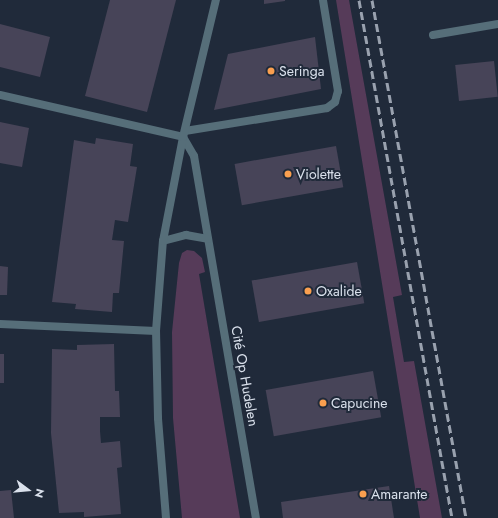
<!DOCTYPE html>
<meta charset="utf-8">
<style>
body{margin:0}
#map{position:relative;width:498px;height:518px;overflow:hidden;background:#202a3a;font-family:Jost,sans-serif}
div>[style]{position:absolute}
.green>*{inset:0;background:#563b59}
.building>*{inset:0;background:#474458;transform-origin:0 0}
.minor>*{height:8px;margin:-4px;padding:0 4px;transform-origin:4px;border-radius:4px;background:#566e79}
.rail>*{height:3px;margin-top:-1.5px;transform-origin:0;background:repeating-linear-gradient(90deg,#99a1ae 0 8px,transparent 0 12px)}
.dots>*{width:11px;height:11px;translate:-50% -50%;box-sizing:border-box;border:2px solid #202a3a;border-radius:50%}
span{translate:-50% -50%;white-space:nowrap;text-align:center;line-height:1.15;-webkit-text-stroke:4px #202a3a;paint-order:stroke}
.poi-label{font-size:14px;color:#dae1ec}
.left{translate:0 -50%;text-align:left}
.street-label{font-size:14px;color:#dae1ec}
.north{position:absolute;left:8px;top:470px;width:40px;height:40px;-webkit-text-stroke:3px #202a3a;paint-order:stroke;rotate:106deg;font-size:11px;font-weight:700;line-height:16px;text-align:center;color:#dae1ec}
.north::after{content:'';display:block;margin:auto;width:14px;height:18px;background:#dae1ec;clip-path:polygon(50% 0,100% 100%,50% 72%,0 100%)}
</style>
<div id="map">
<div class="green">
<i style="clip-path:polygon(336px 0,349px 0,402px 295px,393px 297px,404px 362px,414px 361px,442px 518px,420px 518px)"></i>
<i style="clip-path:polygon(187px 250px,194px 251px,202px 258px,205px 272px,199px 274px,240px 518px,182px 518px,173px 418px,172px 332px,179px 263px,182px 253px)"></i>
</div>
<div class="building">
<i style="clip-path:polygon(110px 0,176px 0,147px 112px,85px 96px)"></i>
<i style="clip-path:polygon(264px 0,285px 0,285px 1px,264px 4px)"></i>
<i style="clip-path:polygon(0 24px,50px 37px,40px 77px,0 67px)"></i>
<i style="clip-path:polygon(315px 37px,321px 89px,214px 110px,228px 54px)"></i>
<i style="left:494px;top:61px;width:36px;height:39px;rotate:84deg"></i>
<i style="clip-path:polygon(0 122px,29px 128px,22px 167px,0 163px)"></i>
<i style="clip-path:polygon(96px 138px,133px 144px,130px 166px,137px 167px,128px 222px,115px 220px,112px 240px,124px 241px,119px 293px,113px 293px,112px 312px,75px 309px,76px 304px,52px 302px,74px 140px,95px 144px)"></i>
<i style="left:336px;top:146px;width:42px;height:103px;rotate:80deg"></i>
<i style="left:357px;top:262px;width:42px;height:107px;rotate:80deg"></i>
<i style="clip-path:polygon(0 266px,8px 267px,7px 295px,0 295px)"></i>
<i style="clip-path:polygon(114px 344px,115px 391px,119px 391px,120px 417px,100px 417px,100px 431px,101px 443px,120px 441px,122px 467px,117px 468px,121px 514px,84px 517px,84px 512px,59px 513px,51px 433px,52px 349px,77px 350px,77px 345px)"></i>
<i style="left:0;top:354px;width:4px;height:29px"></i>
<i style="left:373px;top:371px;width:47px;height:109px;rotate:80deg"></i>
<i style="clip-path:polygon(389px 486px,394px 518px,283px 518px,281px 502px)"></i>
<i style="clip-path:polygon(11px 490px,14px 518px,0 518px,0 491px)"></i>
</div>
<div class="minor">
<i style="left:433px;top:35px;width:66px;rotate:-9.6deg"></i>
<i style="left:0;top:95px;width:188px;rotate:12.9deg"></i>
<i style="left:183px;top:137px;width:22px;rotate:60deg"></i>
<i style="left:194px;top:156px;width:367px;rotate:80.3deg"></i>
<i style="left:185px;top:131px;width:144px;rotate:-9.2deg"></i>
<i style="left:327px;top:108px;width:10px;rotate:-37deg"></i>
<i style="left:335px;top:102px;width:11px;rotate:-75deg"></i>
<i style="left:338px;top:91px;width:92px;rotate:-99.4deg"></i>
<i style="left:163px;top:241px;width:24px;rotate:-15deg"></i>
<i style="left:186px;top:235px;width:22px;rotate:10deg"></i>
<i style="left:0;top:324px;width:156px;rotate:2.6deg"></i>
<i style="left:166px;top:518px;width:100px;rotate:-94.6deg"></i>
<i style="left:158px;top:418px;width:87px;rotate:-91.3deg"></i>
<i style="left:156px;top:331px;width:90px;rotate:-85.6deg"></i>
<i style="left:163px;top:241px;width:106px;rotate:-79.1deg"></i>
<i style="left:183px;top:137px;width:141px;rotate:-76.5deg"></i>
</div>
<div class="rail">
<i style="left:359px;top:0;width:526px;rotate:79.82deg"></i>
<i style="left:372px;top:0;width:526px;rotate:79.71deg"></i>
</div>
<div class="dots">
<i style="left:271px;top:71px;background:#fa9f4f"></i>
<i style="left:288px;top:174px;background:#fa9f4f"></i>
<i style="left:308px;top:291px;background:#fa9f4f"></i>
<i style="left:323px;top:403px;background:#fa9f4f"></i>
<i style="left:363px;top:494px;background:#fa9f4f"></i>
</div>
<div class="poi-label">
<span class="left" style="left:279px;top:71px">Seringa</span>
<span class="left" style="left:296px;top:174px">Violette</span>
<span class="left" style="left:316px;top:291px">Oxalide</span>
<span class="left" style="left:331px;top:403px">Capucine</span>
<span class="left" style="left:371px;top:494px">Amarante</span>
</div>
<div class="street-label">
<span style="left:245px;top:376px;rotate:80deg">Cité Op Hudelen</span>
</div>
<div class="north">N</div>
</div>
